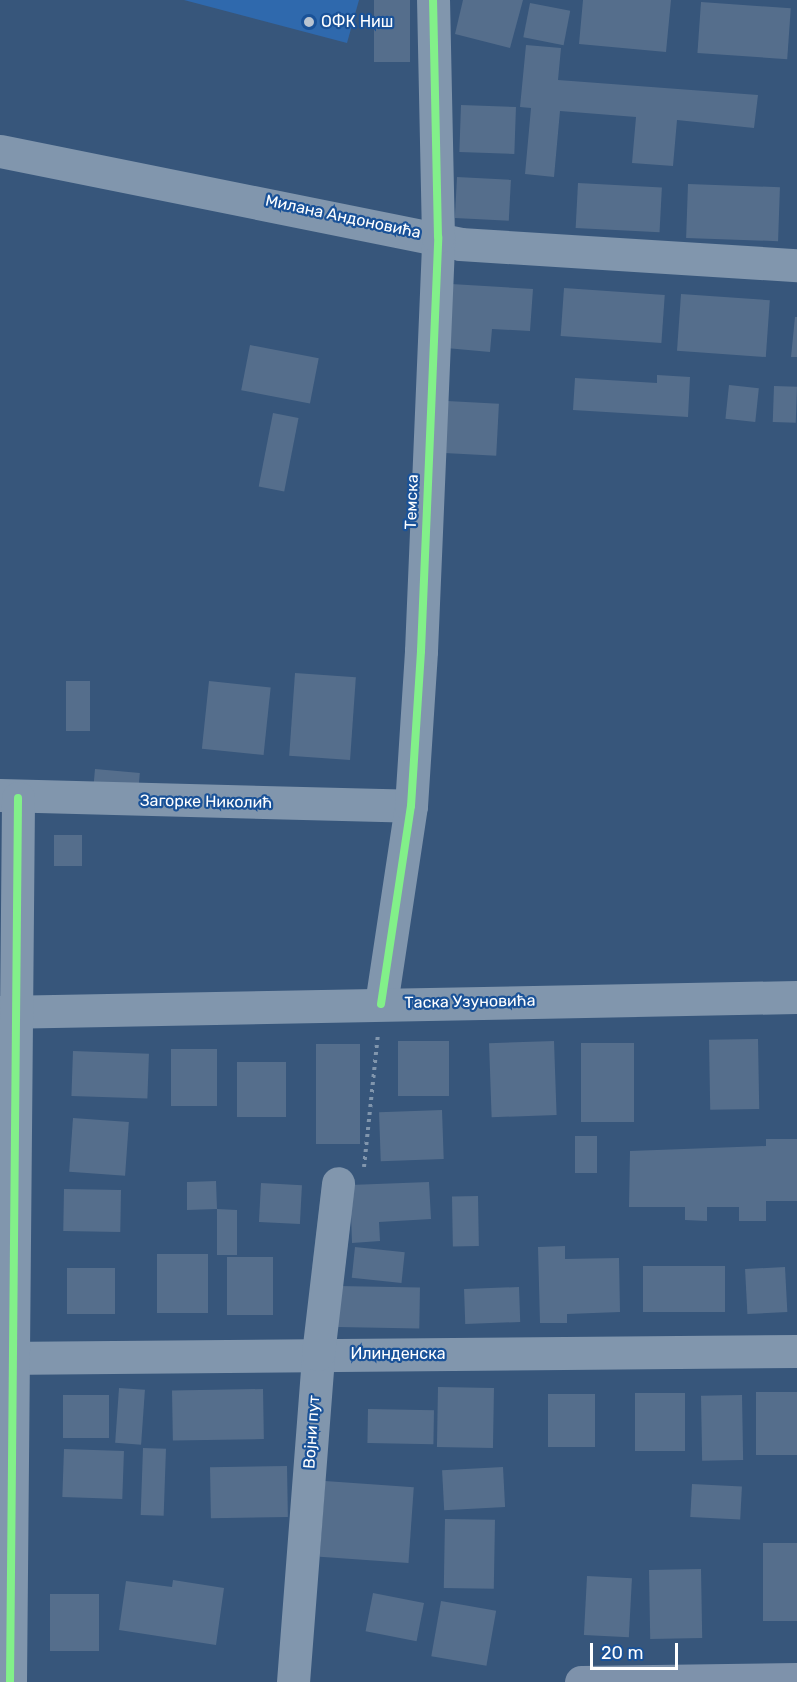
<!DOCTYPE html>
<meta charset="utf-8">
<style>
body{margin:0}
#map{position:relative;width:797px;height:1682px;overflow:hidden;background:#37567b;font-family:Rubik,sans-serif}
div>[style]{position:absolute}
.green>*{inset:0;background:#2f69ad}
.building>*{inset:0;background:#556e8c;transform-origin:0 0}
.path>*{height:4px;margin-top:-2px;transform-origin:0;background:repeating-linear-gradient(90deg,#8196ad 0 3px,transparent 0 7.5px)}
.minor>*{height:33px;margin:-16.5px;padding:0 16.5px;transform-origin:16.5px;border-radius:16.5px;background:#8196ad}
.major>*{height:33px;margin:-16.5px;padding:0 16.5px;transform-origin:16.5px;border-radius:16.5px;background:#7e92ab}
.cycleway>*{height:8px;margin:-4px;padding:0 4px;transform-origin:4px;border-radius:4px;background:#82f089}
.dots>*{width:16px;height:16px;translate:-50% -50%;box-sizing:border-box;border:3px solid #1a5298;border-radius:50%}
span{translate:-50% -50%;white-space:nowrap;text-align:center;line-height:1.15;-webkit-text-stroke:4.5px #1a5298;paint-order:stroke}
.poi-label{font-size:16px;color:#fff}
.left{translate:0 -50%;text-align:left}
.street-label{font-size:16px;color:#fff}
.scale{position:absolute;left:590px;top:1643px;width:88px;height:27px;box-sizing:border-box;border:3px solid #fff;border-top:0;padding-left:8px;font-size:18px;line-height:21px;white-space:nowrap;color:#fff;-webkit-text-stroke:4px #1a5298;paint-order:stroke}
</style>
<div id="map">
<div class="green">
<i style="clip-path:polygon(184px 0,359px 0,347px 43px)"></i>
</div>
<div class="building">
<i style="left:374px;top:0;width:36px;height:62px"></i>
<i style="clip-path:polygon(463px 0,523px 0,510px 48px,455px 34px)"></i>
<i style="clip-path:polygon(583px 0,671px 0,666px 52px,579px 44px)"></i>
<i style="left:701px;top:2px;width:90px;height:51px;rotate:4deg"></i>
<i style="left:530px;top:3px;width:41px;height:35px;rotate:11deg"></i>
<i style="clip-path:polygon(526px 45px,561px 48px,558px 80px,758px 95px,754px 128px,677px 120px,673px 166px,632px 163px,636px 117px,560px 111px,554px 177px,525px 174px,531px 108px,520px 107px)"></i>
<i style="left:461px;top:105px;width:55px;height:47px;rotate:2deg"></i>
<i style="left:457px;top:177px;width:54px;height:41px;rotate:3deg"></i>
<i style="left:578px;top:183px;width:84px;height:45px;rotate:3deg"></i>
<i style="left:688px;top:184px;width:92px;height:54px;rotate:2deg"></i>
<i style="clip-path:polygon(451px 284px,533px 289px,530px 331px,492px 329px,490px 352px,446px 348px)"></i>
<i style="left:564px;top:288px;width:101px;height:48px;rotate:4deg"></i>
<i style="left:681px;top:294px;width:89px;height:57px;rotate:4deg"></i>
<i style="clip-path:polygon(795px 317px,797px 317px,797px 357px,791px 357px)"></i>
<i style="left:250px;top:345px;width:70px;height:46px;rotate:11deg"></i>
<i style="clip-path:polygon(657px 375px,690px 377px,688px 417px,573px 410px,575px 378px,657px 383px)"></i>
<i style="left:729px;top:385px;width:30px;height:34px;rotate:6deg"></i>
<i style="left:774px;top:386px;width:23px;height:36px;rotate:2deg"></i>
<i style="left:447px;top:401px;width:52px;height:52px;rotate:3deg"></i>
<i style="left:273px;top:413px;width:26px;height:75px;rotate:11deg"></i>
<i style="left:295px;top:673px;width:61px;height:83px;rotate:4deg"></i>
<i style="left:66px;top:681px;width:24px;height:50px"></i>
<i style="left:209px;top:681px;width:62px;height:68px;rotate:6deg"></i>
<i style="left:95px;top:769px;width:45px;height:13px;rotate:5deg"></i>
<i style="left:54px;top:835px;width:28px;height:31px"></i>
<i style="left:758px;top:1039px;width:70px;height:49px;rotate:89deg"></i>
<i style="left:398px;top:1041px;width:51px;height:55px"></i>
<i style="left:554px;top:1041px;width:74px;height:65px;rotate:88deg"></i>
<i style="left:581px;top:1043px;width:53px;height:79px"></i>
<i style="left:316px;top:1044px;width:44px;height:100px"></i>
<i style="left:171px;top:1049px;width:46px;height:57px"></i>
<i style="left:73px;top:1051px;width:76px;height:45px;rotate:2deg"></i>
<i style="left:237px;top:1062px;width:49px;height:55px"></i>
<i style="left:442px;top:1110px;width:49px;height:63px;rotate:88deg"></i>
<i style="left:73px;top:1118px;width:56px;height:54px;rotate:4deg"></i>
<i style="left:575px;top:1136px;width:22px;height:37px"></i>
<i style="clip-path:polygon(766px 1139px,797px 1139px,797px 1201px,766px 1201px,766px 1221px,739px 1221px,739px 1207px,707px 1207px,707px 1221px,685px 1220px,685px 1207px,629px 1207px,630px 1151px,766px 1146px)"></i>
<i style="clip-path:polygon(216px 1181px,217px 1209px,237px 1210px,237px 1255px,217px 1255px,217px 1209px,187px 1210px,187px 1182px)"></i>
<i style="clip-path:polygon(429px 1182px,431px 1219px,379px 1222px,380px 1241px,352px 1243px,350px 1185px)"></i>
<i style="left:261px;top:1183px;width:41px;height:39px;rotate:3deg"></i>
<i style="left:64px;top:1189px;width:57px;height:42px;rotate:1deg"></i>
<i style="left:478px;top:1196px;width:50px;height:26px;rotate:89deg"></i>
<i style="clip-path:polygon(565px 1246px,565px 1259px,619px 1258px,620px 1312px,567px 1314px,567px 1323px,540px 1323px,538px 1247px)"></i>
<i style="left:355px;top:1247px;width:50px;height:31px;rotate:6deg"></i>
<i style="left:157px;top:1254px;width:51px;height:59px"></i>
<i style="left:227px;top:1257px;width:46px;height:58px"></i>
<i style="left:643px;top:1266px;width:82px;height:46px"></i>
<i style="left:785px;top:1267px;width:45px;height:40px;rotate:87deg"></i>
<i style="left:115px;top:1268px;width:46px;height:48px;rotate:90deg"></i>
<i style="left:338px;top:1286px;width:82px;height:41px;rotate:1deg"></i>
<i style="left:519px;top:1287px;width:35px;height:55px;rotate:88deg"></i>
<i style="left:438px;top:1387px;width:56px;height:60px;rotate:1deg"></i>
<i style="left:119px;top:1388px;width:26px;height:55px;rotate:4deg"></i>
<i style="left:263px;top:1389px;width:50px;height:91px;rotate:89deg"></i>
<i style="left:797px;top:1392px;width:63px;height:41px;rotate:90deg"></i>
<i style="left:635px;top:1393px;width:50px;height:58px"></i>
<i style="left:548px;top:1394px;width:47px;height:53px"></i>
<i style="left:63px;top:1395px;width:46px;height:43px"></i>
<i style="left:742px;top:1395px;width:65px;height:41px;rotate:89deg"></i>
<i style="left:368px;top:1409px;width:66px;height:34px;rotate:1deg"></i>
<i style="left:143px;top:1448px;width:23px;height:67px;rotate:2deg"></i>
<i style="left:64px;top:1449px;width:60px;height:48px;rotate:2deg"></i>
<i style="left:287px;top:1466px;width:51px;height:77px;rotate:89deg"></i>
<i style="left:503px;top:1467px;width:40px;height:61px;rotate:87deg"></i>
<i style="left:325px;top:1481px;width:89px;height:76px;rotate:4deg"></i>
<i style="left:692px;top:1484px;width:50px;height:33px;rotate:3deg"></i>
<i style="left:445px;top:1519px;width:50px;height:69px;rotate:1deg"></i>
<i style="left:763px;top:1543px;width:34px;height:78px"></i>
<i style="left:701px;top:1569px;width:69px;height:52px;rotate:89deg"></i>
<i style="left:587px;top:1576px;width:45px;height:59px;rotate:3deg"></i>
<i style="clip-path:polygon(173px 1580px,224px 1588px,216px 1645px,119px 1630px,126px 1581px,172px 1587px)"></i>
<i style="left:373px;top:1593px;width:52px;height:39px;rotate:11deg"></i>
<i style="left:50px;top:1594px;width:49px;height:57px"></i>
<i style="left:441px;top:1601px;width:56px;height:56px;rotate:10deg"></i>
</div>
<div class="path">
<i style="left:364px;top:1167px;width:134px;rotate:-84deg"></i>
</div>
<div class="minor">
<i style="left:0;top:151px;width:469px;rotate:11.4deg"></i>
<i style="left:460px;top:244px;width:338px;rotate:3.6deg"></i>
<i style="left:0;top:795px;width:411px;rotate:1.5deg"></i>
<i style="left:381px;top:1004px;width:200px;rotate:-81.4deg"></i>
<i style="left:411px;top:806px;width:155px;rotate:-86.3deg"></i>
<i style="left:421px;top:651px;width:414px;rotate:-87.6deg"></i>
<i style="left:438px;top:237px;width:237px;rotate:-91.2deg"></i>
<i style="left:0;top:1012px;width:797px;rotate:-1.08deg"></i>
<i style="left:0;top:1358px;width:797px;rotate:-0.5deg"></i>
<i style="left:10px;top:1682px;width:884px;rotate:-89.48deg"></i>
<i style="left:293px;top:1682px;width:329px;rotate:-85.6deg"></i>
<i style="left:318px;top:1354px;width:172px;rotate:-83.3deg"></i>
</div>
<div class="major">
<i style="left:581px;top:1682px;width:216px;rotate:-0.8deg"></i>
</div>
<div class="cycleway">
<i style="left:381px;top:1004px;width:200px;rotate:-81.4deg"></i>
<i style="left:411px;top:806px;width:155px;rotate:-86.3deg"></i>
<i style="left:421px;top:651px;width:414px;rotate:-87.6deg"></i>
<i style="left:438px;top:237px;width:237px;rotate:-91.2deg"></i>
<i style="left:10px;top:1682px;width:884px;rotate:-89.48deg"></i>
</div>
<div class="dots">
<i style="left:309px;top:22px;background:#b9c4d1"></i>
</div>
<div class="poi-label">
<span class="left" style="left:321px;top:22px">ОФК Ниш</span>
</div>
<div class="street-label">
<span style="left:343px;top:217px;rotate:12deg">Милана Андоновића</span>
<span style="left:412px;top:502px;rotate:-88deg">Темска</span>
<span style="left:206px;top:802px;rotate:1deg">Загорке Николић</span>
<span style="left:470px;top:1002px;rotate:-1deg">Таска Узуновића</span>
<span style="left:398px;top:1354px">Илинденска</span>
<span style="left:312px;top:1432px;rotate:-86deg">Војни пут</span>
</div>
<div class="scale">20 m</div>
</div>
